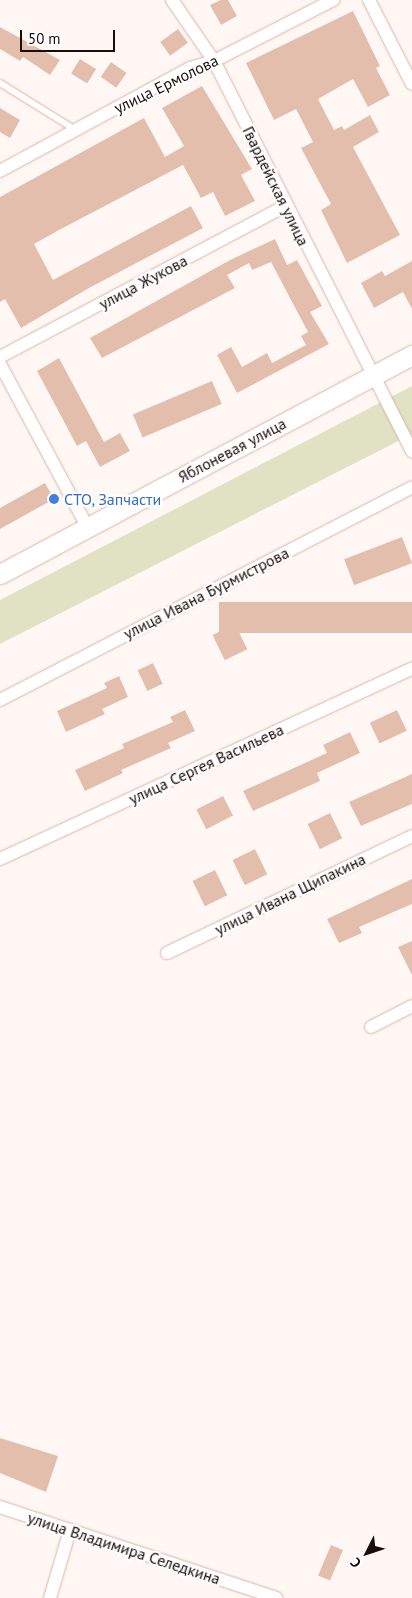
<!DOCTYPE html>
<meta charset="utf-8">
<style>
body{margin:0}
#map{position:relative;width:412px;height:1598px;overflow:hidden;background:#fff7f3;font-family:"PT Sans",sans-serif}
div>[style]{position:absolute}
.green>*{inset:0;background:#e0e2c3}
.building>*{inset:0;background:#e4bead;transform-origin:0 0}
.roads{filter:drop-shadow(0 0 1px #dbb5a4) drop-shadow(0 0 1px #dbb5a4)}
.lane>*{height:6px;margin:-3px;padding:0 3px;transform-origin:3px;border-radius:3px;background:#fff}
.street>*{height:12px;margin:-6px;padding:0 6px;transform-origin:6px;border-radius:6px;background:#fff}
.secondary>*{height:19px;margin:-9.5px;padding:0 9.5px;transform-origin:9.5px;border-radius:9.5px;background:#fff}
.dots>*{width:14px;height:14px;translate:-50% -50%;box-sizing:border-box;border:2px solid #fff;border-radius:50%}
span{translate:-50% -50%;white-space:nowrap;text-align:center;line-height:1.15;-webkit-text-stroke:4.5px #fff;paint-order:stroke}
.street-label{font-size:16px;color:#1a0d08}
.shop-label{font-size:16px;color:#366cbe}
.left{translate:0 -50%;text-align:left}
.north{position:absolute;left:342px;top:1528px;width:50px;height:50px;-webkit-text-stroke:4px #fff;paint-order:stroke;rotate:229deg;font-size:14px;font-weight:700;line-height:20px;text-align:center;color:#1a0d08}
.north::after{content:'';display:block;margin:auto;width:18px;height:22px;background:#1a0d08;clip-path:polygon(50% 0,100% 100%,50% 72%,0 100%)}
.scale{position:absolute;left:20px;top:30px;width:95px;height:22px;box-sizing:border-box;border:2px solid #1a0d08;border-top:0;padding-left:6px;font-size:15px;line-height:18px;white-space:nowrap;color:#1a0d08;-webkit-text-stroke:4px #fff;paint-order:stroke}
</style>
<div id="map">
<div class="green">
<i style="clip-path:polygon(412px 386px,412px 434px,0 644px,0 600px)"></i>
</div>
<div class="building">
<i style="clip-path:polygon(221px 0,228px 0,237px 16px,221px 25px,210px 5px)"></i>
<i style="clip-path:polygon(353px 11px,380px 66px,376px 68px,390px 95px,368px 107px,353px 79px,318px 99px,334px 130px,342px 126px,344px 130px,370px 115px,379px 132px,353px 147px,400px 235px,347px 263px,321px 210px,331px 204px,301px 148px,313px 142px,296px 109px,274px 120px,246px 63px)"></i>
<i style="clip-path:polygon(0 27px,60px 60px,50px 75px,23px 57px,20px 61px,0 49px)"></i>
<i style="left:178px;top:29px;width:17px;height:22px;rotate:54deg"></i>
<i style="left:80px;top:59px;width:19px;height:17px;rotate:32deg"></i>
<i style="left:111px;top:62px;width:19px;height:18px;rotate:35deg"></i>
<i style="clip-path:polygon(202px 86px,252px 169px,241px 175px,255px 201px,225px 216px,213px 192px,201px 198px,183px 165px,59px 230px,34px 244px,53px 280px,191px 206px,203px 228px,89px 288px,21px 328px,5px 299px,0 302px,0 197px,144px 118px,165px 157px,184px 146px,162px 108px)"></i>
<i style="clip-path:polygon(0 108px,20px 120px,10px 138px,0 132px)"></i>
<i style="clip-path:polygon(275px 239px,287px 265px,297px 260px,322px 306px,310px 312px,329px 344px,237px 393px,217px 355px,231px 347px,242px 367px,267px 353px,272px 363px,306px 345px,301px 336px,308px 332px,271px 262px,252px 270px,249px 263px,227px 275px,235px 288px,102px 358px,90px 338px,230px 260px)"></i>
<i style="clip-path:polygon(412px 261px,412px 309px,403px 292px,374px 308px,361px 283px,382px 271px,385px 276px)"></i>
<i style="clip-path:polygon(59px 358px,104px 442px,120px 433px,130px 451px,100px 467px,86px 441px,77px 446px,37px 371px)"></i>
<i style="left:212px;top:381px;width:25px;height:86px;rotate:67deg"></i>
<i style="clip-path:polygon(45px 483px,54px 499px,0 529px,0 508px)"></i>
<i style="left:402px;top:537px;width:28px;height:62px;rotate:69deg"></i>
<i style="left:412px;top:602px;width:31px;height:193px;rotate:90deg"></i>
<i style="left:235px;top:624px;width:28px;height:25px;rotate:64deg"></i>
<i style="left:153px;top:663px;width:23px;height:17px;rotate:65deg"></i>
<i style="clip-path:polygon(119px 676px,128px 697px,102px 709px,105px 714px,66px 732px,57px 711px,107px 688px,104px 683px)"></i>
<i style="clip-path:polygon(185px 710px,195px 731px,168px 743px,171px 748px,121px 770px,123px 773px,85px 791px,75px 770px,124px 748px,122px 744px,173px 722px,170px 717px)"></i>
<i style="left:397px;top:710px;width:23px;height:30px;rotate:65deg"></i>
<i style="clip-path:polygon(350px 732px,360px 753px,317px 773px,320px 781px,253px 811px,243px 791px,327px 753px,323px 745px)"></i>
<i style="clip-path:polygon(412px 774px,412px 804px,361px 826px,349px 802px)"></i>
<i style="left:223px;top:796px;width:22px;height:30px;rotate:63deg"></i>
<i style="left:330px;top:813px;width:28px;height:25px;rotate:64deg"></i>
<i style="left:255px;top:849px;width:28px;height:25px;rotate:64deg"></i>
<i style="left:215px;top:870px;width:28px;height:25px;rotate:64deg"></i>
<i style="clip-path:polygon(412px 879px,412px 904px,359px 927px,362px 933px,339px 943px,327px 919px)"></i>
<i style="clip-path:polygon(412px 941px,412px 975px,398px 947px)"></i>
<i style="clip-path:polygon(0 1438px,58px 1456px,46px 1492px,0 1473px)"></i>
<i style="left:331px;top:1545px;width:13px;height:33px;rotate:23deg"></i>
</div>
<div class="roads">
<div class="lane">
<i style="left:0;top:83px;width:87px;rotate:31.9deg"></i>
</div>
<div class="street">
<i style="left:172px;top:0;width:74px;rotate:55.5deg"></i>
<i style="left:214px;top:61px;width:438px;rotate:63.1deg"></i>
<i style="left:369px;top:0;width:94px;rotate:62.9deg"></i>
<i style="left:0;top:171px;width:216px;rotate:-28.5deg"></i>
<i style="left:190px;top:68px;width:25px;rotate:-16deg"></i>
<i style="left:214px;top:61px;width:134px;rotate:-27.1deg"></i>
<i style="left:0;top:357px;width:323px;rotate:-27.9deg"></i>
<i style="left:0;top:364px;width:184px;rotate:61.8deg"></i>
<i style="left:0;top:700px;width:464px;rotate:-27.3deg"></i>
<i style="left:0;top:859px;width:454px;rotate:-24.8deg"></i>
<i style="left:167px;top:953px;width:272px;rotate:-25.5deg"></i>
<i style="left:371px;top:1027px;width:46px;rotate:-27.1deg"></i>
<i style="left:0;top:1507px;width:291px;rotate:18.2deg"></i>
<i style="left:50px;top:1598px;width:71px;rotate:-73.6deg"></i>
</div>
<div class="secondary">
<i style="left:0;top:574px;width:467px;rotate:-28deg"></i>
</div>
</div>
<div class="dots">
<i style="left:54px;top:499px;background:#3f7fe0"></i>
</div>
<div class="street-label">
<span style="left:166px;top:84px;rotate:-26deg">улица Ермолова</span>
<span style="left:276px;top:186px;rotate:64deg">Гвардейская улица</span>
<span style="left:143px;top:282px;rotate:-28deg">улица Жукова</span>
<span style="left:232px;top:450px;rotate:-28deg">Яблоневая улица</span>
<span style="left:206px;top:593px;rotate:-27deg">улица Ивана Бурмистрова</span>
<span style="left:206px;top:764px;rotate:-25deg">улица Сергея Васильева</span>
<span style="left:290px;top:894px;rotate:-26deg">улица Ивана Щипакина</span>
<span style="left:124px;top:1548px;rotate:18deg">улица Владимира Селедкина</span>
</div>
<div class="shop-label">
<span class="left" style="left:64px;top:499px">СТО, Запчасти</span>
</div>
<div class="north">С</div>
<div class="scale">50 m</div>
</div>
